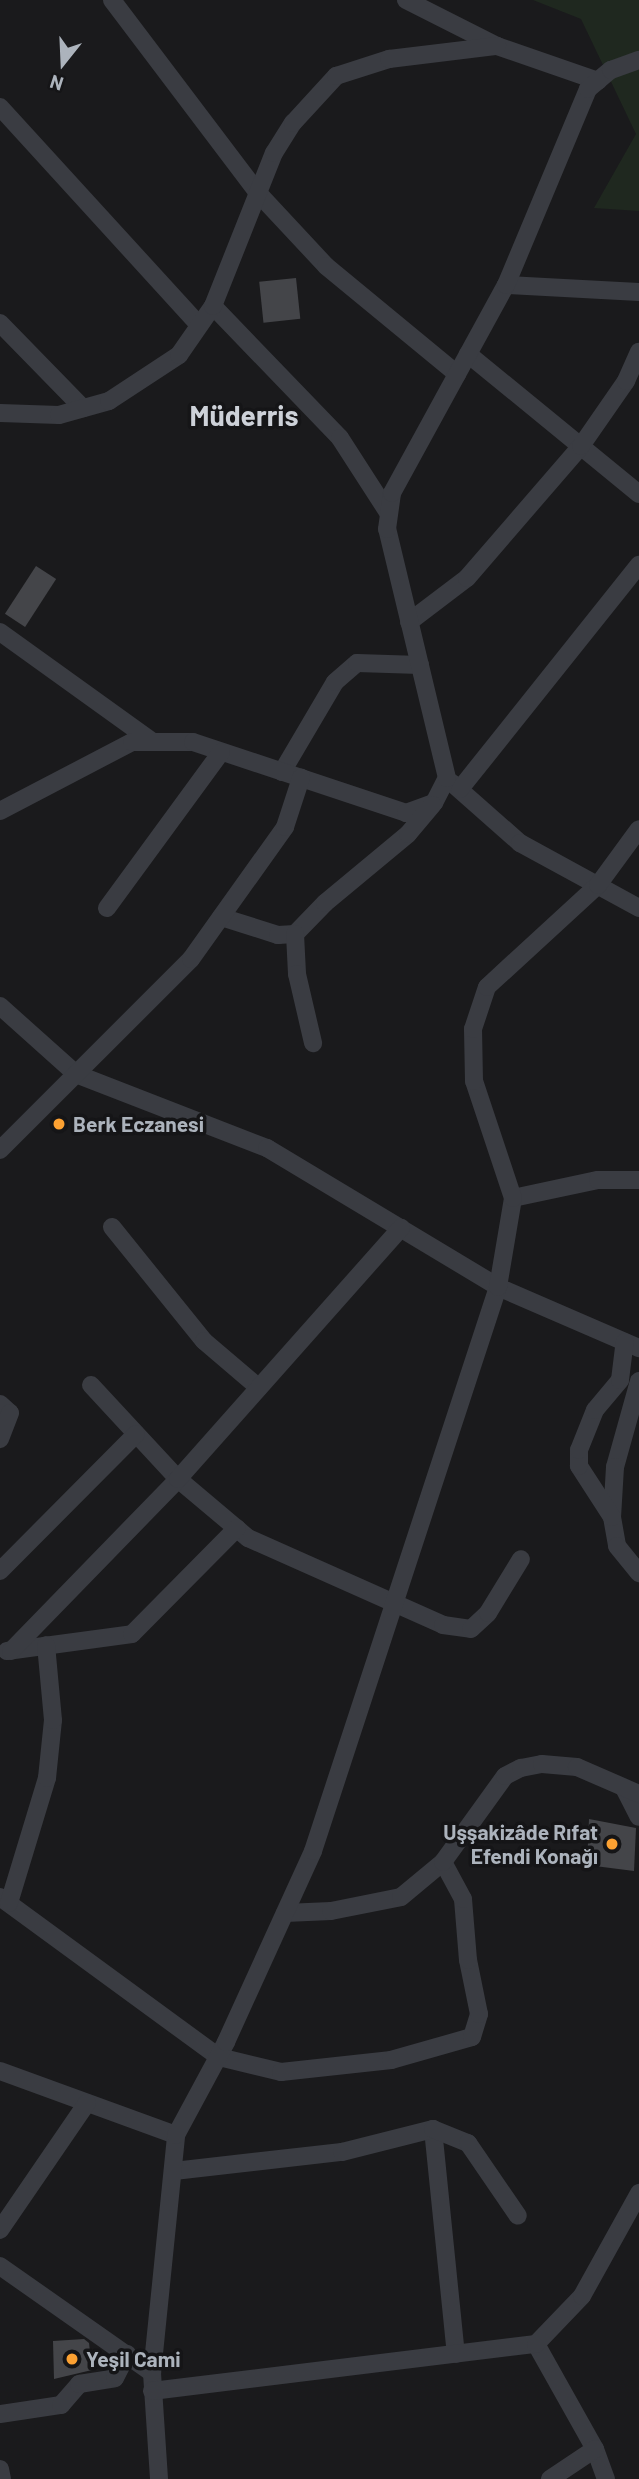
<!DOCTYPE html>
<meta charset="utf-8">
<style>
body{margin:0}
#map{position:relative;width:639px;height:2479px;overflow:hidden;background:#1a1a1c;font-family:Barlow,sans-serif}
div>[style]{position:absolute}
.green>*{inset:0;background:#1f281f}
.building>*{inset:0;background:#444549;transform-origin:0 0}
.street>*{height:18px;margin:-9px;padding:0 9px;transform-origin:9px;border-radius:9px;background:#3a3c42}
.dots>*{width:19px;height:19px;translate:-50% -50%;box-sizing:border-box;border:4px solid #151517;border-radius:50%}
span{translate:-50% -50%;white-space:nowrap;text-align:center;line-height:1.15;-webkit-text-stroke:7px #151517;paint-order:stroke}
.poi-label{font-size:21px;color:#acb3bc;font-weight:700}
.left{translate:0 -50%;text-align:left}
.right{translate:-100% -50%;text-align:right}
.district-label{font-size:28px;color:#cdd1d8;font-weight:700}
.north{position:absolute;left:28px;top:28px;width:70px;height:70px;-webkit-text-stroke:5px #151517;paint-order:stroke;rotate:198deg;font-size:19px;font-weight:700;line-height:28px;text-align:center;color:#acb3bc}
.north::after{content:'';display:block;margin:auto;width:24px;height:32px;background:#acb3bc;clip-path:polygon(50% 0,100% 100%,50% 72%,0 100%)}
</style>
<div id="map">
<div class="green">
<i style="clip-path:polygon(533px 0,639px 0,639px 211px,594px 208px,636px 134px,581px 19px)"></i>
</div>
<div class="building">
<i style="left:296px;top:278px;width:41px;height:37px;rotate:84deg"></i>
<i style="left:36px;top:566px;width:24px;height:57px;rotate:33deg"></i>
<i style="clip-path:polygon(589px 1819px,636px 1828px,634px 1871px,587px 1865px)"></i>
<i style="clip-path:polygon(84px 2339px,89px 2343px,92px 2370px,54px 2379px,53px 2341px)"></i>
</div>
<div class="street">
<i style="left:112px;top:0;width:242px;rotate:52.9deg"></i>
<i style="left:258px;top:193px;width:100px;rotate:47deg"></i>
<i style="left:326px;top:266px;width:170px;rotate:39.5deg"></i>
<i style="left:406px;top:0;width:102px;rotate:26.8deg"></i>
<i style="left:497px;top:46px;width:107px;rotate:19.1deg"></i>
<i style="left:0;top:107px;width:295px;rotate:47.6deg"></i>
<i style="left:506px;top:285px;width:133px;rotate:3deg"></i>
<i style="left:213px;top:306px;width:183px;rotate:46.1deg"></i>
<i style="left:340px;top:438px;width:90px;rotate:57.2deg"></i>
<i style="left:0;top:323px;width:119px;rotate:45.7deg"></i>
<i style="left:468px;top:354px;width:221px;rotate:39.3deg"></i>
<i style="left:0;top:413px;width:59px;rotate:1.9deg"></i>
<i style="left:59px;top:415px;width:52px;rotate:-15.6deg"></i>
<i style="left:109px;top:401px;width:84px;rotate:-33.3deg"></i>
<i style="left:179px;top:355px;width:60px;rotate:-55.2deg"></i>
<i style="left:213px;top:306px;width:165px;rotate:-68.3deg"></i>
<i style="left:274px;top:153px;width:36px;rotate:-58deg"></i>
<i style="left:293px;top:123px;width:64px;rotate:-47.5deg"></i>
<i style="left:336px;top:76px;width:56px;rotate:-17.8deg"></i>
<i style="left:389px;top:59px;width:109px;rotate:-6.9deg"></i>
<i style="left:409px;top:622px;width:73px;rotate:-37.2deg"></i>
<i style="left:467px;top:578px;width:174px;rotate:-49.2deg"></i>
<i style="left:581px;top:446px;width:79px;rotate:-55.3deg"></i>
<i style="left:626px;top:381px;width:32px;rotate:-66deg"></i>
<i style="left:0;top:632px;width:188px;rotate:35.7deg"></i>
<i style="left:282px;top:772px;width:104px;rotate:-59.5deg"></i>
<i style="left:335px;top:682px;width:29px;rotate:-41deg"></i>
<i style="left:357px;top:663px;width:63px;rotate:1.8deg"></i>
<i style="left:452px;top:783px;width:91px;rotate:41.4deg"></i>
<i style="left:520px;top:843px;width:136px;rotate:28.6deg"></i>
<i style="left:460px;top:789px;width:287px;rotate:-51.4deg"></i>
<i style="left:0;top:811px;width:149px;rotate:-27.6deg"></i>
<i style="left:132px;top:742px;width:61px"></i>
<i style="left:193px;top:742px;width:225px;rotate:18.4deg"></i>
<i style="left:406px;top:813px;width:30px;rotate:-20deg"></i>
<i style="left:434px;top:803px;width:28px;rotate:-63deg"></i>
<i style="left:447px;top:778px;width:256px;rotate:-103.5deg"></i>
<i style="left:387px;top:529px;width:36px;rotate:-82deg"></i>
<i style="left:392px;top:493px;width:237px;rotate:-61.3deg"></i>
<i style="left:506px;top:285px;width:212px;rotate:-67.3deg"></i>
<i style="left:588px;top:89px;width:30px;rotate:-40deg"></i>
<i style="left:611px;top:70px;width:30px;rotate:-20deg"></i>
<i style="left:107px;top:908px;width:193px;rotate:-53.8deg"></i>
<i style="left:221px;top:917px;width:60px;rotate:17.5deg"></i>
<i style="left:278px;top:935px;width:17px;rotate:-3deg"></i>
<i style="left:295px;top:934px;width:43px;rotate:-45.9deg"></i>
<i style="left:325px;top:903px;width:108px;rotate:-39.7deg"></i>
<i style="left:408px;top:834px;width:38px;rotate:-50deg"></i>
<i style="left:295px;top:934px;width:40px;rotate:87.1deg"></i>
<i style="left:297px;top:974px;width:71px;rotate:76.9deg"></i>
<i style="left:0;top:1006px;width:102px;rotate:41.8deg"></i>
<i style="left:76px;top:1074px;width:205px;rotate:21.2deg"></i>
<i style="left:267px;top:1148px;width:270px;rotate:31deg"></i>
<i style="left:498px;top:1287px;width:154px;rotate:23.4deg"></i>
<i style="left:0;top:1150px;width:270px;rotate:-45deg"></i>
<i style="left:191px;top:959px;width:162px;rotate:-54.5deg"></i>
<i style="left:285px;top:827px;width:52px;rotate:-71.9deg"></i>
<i style="left:513px;top:1198px;width:87px;rotate:-12deg"></i>
<i style="left:598px;top:1180px;width:41px"></i>
<i style="left:112px;top:1227px;width:146px;rotate:51.1deg"></i>
<i style="left:204px;top:1341px;width:72px;rotate:40.5deg"></i>
<i style="left:639px;top:1381px;width:89px;rotate:105.6deg"></i>
<i style="left:615px;top:1467px;width:50px;rotate:93.4deg"></i>
<i style="left:612px;top:1517px;width:29px;rotate:80deg"></i>
<i style="left:617px;top:1546px;width:35px;rotate:51deg"></i>
<i style="left:91px;top:1385px;width:128px;rotate:47.2deg"></i>
<i style="left:178px;top:1479px;width:92px;rotate:40.1deg"></i>
<i style="left:248px;top:1538px;width:214px;rotate:24deg"></i>
<i style="left:443px;top:1625px;width:28px;rotate:8deg"></i>
<i style="left:471px;top:1629px;width:23px;rotate:-43deg"></i>
<i style="left:488px;top:1613px;width:63px;rotate:-58.6deg"></i>
<i style="left:0;top:1404px;width:13px;rotate:42deg"></i>
<i style="left:10px;top:1413px;width:28px;rotate:111deg"></i>
<i style="left:612px;top:1517px;width:61px;rotate:-122.9deg"></i>
<i style="left:579px;top:1466px;width:16px;rotate:-90deg"></i>
<i style="left:579px;top:1450px;width:43px;rotate:-68.2deg"></i>
<i style="left:595px;top:1410px;width:39px;rotate:-50deg"></i>
<i style="left:620px;top:1380px;width:38px;rotate:-83deg"></i>
<i style="left:0;top:1571px;width:193px;rotate:-45.2deg"></i>
<i style="left:7px;top:1651px;width:126px;rotate:-7.7deg"></i>
<i style="left:132px;top:1634px;width:149px;rotate:-45.3deg"></i>
<i style="left:11px;top:1651px;width:240px;rotate:-45.8deg"></i>
<i style="left:178px;top:1479px;width:336px;rotate:-48.4deg"></i>
<i style="left:625px;top:1790px;width:30px;rotate:63deg"></i>
<i style="left:0;top:1897px;width:271px;rotate:36.2deg"></i>
<i style="left:219px;top:2057px;width:64px;rotate:13.6deg"></i>
<i style="left:281px;top:2072px;width:111px;rotate:-6.2deg"></i>
<i style="left:391px;top:2060px;width:84px;rotate:-15.9deg"></i>
<i style="left:472px;top:2037px;width:24px;rotate:-73deg"></i>
<i style="left:479px;top:2014px;width:55px;rotate:-101.5deg"></i>
<i style="left:468px;top:1960px;width:61px;rotate:-94.7deg"></i>
<i style="left:463px;top:1899px;width:42px;rotate:-118.4deg"></i>
<i style="left:9px;top:1903px;width:131px;rotate:-73.1deg"></i>
<i style="left:47px;top:1778px;width:58px;rotate:-84.1deg"></i>
<i style="left:53px;top:1720px;width:75px;rotate:-95.3deg"></i>
<i style="left:285px;top:1913px;width:46px;rotate:-2.5deg"></i>
<i style="left:331px;top:1911px;width:71px;rotate:-11.3deg"></i>
<i style="left:401px;top:1897px;width:55px;rotate:-39.8deg"></i>
<i style="left:443px;top:1862px;width:106px;rotate:-54.2deg"></i>
<i style="left:505px;top:1776px;width:18px;rotate:-27deg"></i>
<i style="left:521px;top:1768px;width:21px;rotate:-11deg"></i>
<i style="left:542px;top:1764px;width:35px;rotate:5deg"></i>
<i style="left:577px;top:1767px;width:68px;rotate:23.5deg"></i>
<i style="left:0;top:2071px;width:187px;rotate:20deg"></i>
<i style="left:433px;top:2129px;width:226px;rotate:84.2deg"></i>
<i style="left:174px;top:2171px;width:169px;rotate:-6.5deg"></i>
<i style="left:342px;top:2152px;width:94px;rotate:-14.2deg"></i>
<i style="left:433px;top:2129px;width:38px;rotate:22deg"></i>
<i style="left:468px;top:2143px;width:88px;rotate:55.6deg"></i>
<i style="left:0;top:2230px;width:154px;rotate:-55.6deg"></i>
<i style="left:0;top:2266px;width:186px;rotate:35.1deg"></i>
<i style="left:152px;top:2373px;width:106px;rotate:86.2deg"></i>
<i style="left:536px;top:2344px;width:120px;rotate:60.7deg"></i>
<i style="left:595px;top:2449px;width:32px;rotate:70deg"></i>
<i style="left:152px;top:2373px;width:239px;rotate:-84.2deg"></i>
<i style="left:176px;top:2135px;width:106px;rotate:-61.7deg"></i>
<i style="left:226px;top:2042px;width:210px;rotate:-65.5deg"></i>
<i style="left:313px;top:1851px;width:594px;rotate:-71.84deg"></i>
<i style="left:498px;top:1287px;width:90px;rotate:-80.4deg"></i>
<i style="left:513px;top:1198px;width:123px;rotate:-108.4deg"></i>
<i style="left:474px;top:1081px;width:52px;rotate:-91.1deg"></i>
<i style="left:473px;top:1029px;width:44px;rotate:-71.6deg"></i>
<i style="left:487px;top:987px;width:151px;rotate:-42.6deg"></i>
<i style="left:598px;top:885px;width:69px;rotate:-53.8deg"></i>
<i style="left:152px;top:2391px;width:387px;rotate:-7deg"></i>
<i style="left:536px;top:2344px;width:66px;rotate:-46.2deg"></i>
<i style="left:582px;top:2296px;width:118px;rotate:-61deg"></i>
<i style="left:0;top:2414px;width:62px;rotate:-8.4deg"></i>
<i style="left:61px;top:2405px;width:28px;rotate:-49deg"></i>
<i style="left:79px;top:2384px;width:36px;rotate:-9deg"></i>
<i style="left:115px;top:2378px;width:27px;rotate:-63deg"></i>
<i style="left:0;top:2469px;width:10px;rotate:79deg"></i>
<i style="left:550px;top:2479px;width:54px;rotate:-33.7deg"></i>
</div>
<div class="dots">
<i style="left:59px;top:1124px;background:#fca132"></i>
<i style="left:612px;top:1844px;background:#fca132"></i>
<i style="left:72px;top:2359px;background:#fca132"></i>
</div>
<div class="poi-label">
<span class="left" style="left:73px;top:1124px">Berk Eczanesi</span>
<span class="right" style="left:598px;top:1844px">Uşşakizâde Rıfat<br>Efendi Konağı</span>
<span class="left" style="left:86px;top:2359px">Yeşil Cami</span>
</div>
<div class="district-label">
<span style="left:244px;top:415px">Müderris</span>
</div>
<div class="north">N</div>
</div>
